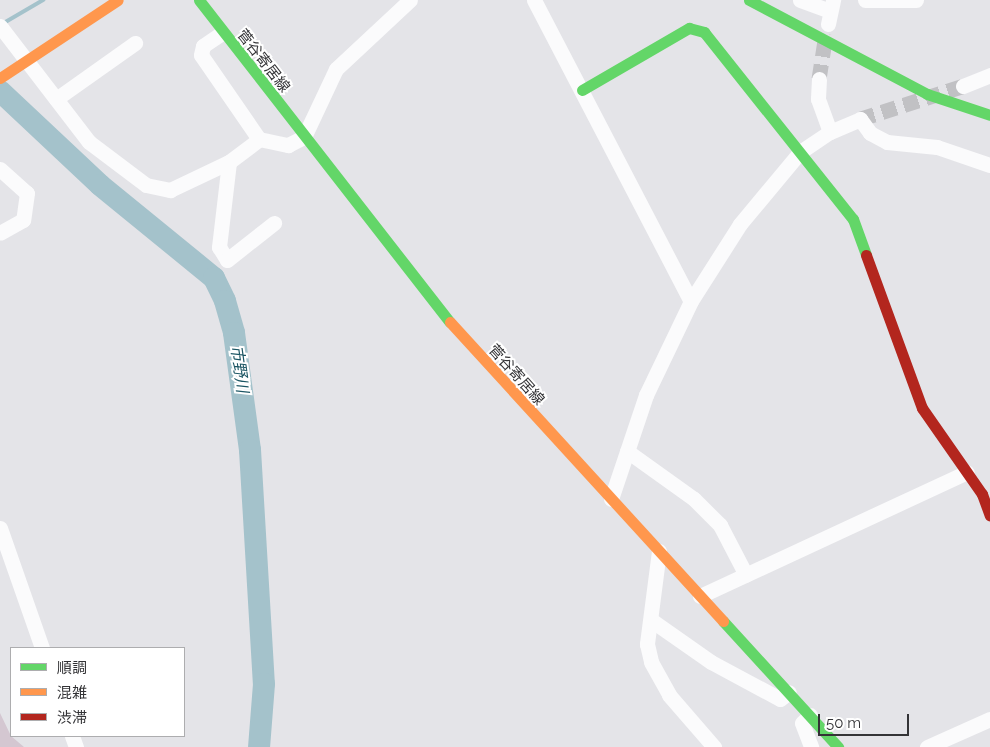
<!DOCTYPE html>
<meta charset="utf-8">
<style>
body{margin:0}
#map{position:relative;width:990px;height:747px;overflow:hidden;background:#e4e4e8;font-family:Raleway,"Noto Sans JP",sans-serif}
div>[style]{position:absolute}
.green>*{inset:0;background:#d4c7d1}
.stream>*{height:4px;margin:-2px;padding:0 2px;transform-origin:2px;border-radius:2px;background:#a4c2cb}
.river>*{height:22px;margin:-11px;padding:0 11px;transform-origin:11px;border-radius:11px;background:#a4c2cb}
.street-tunnel>*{height:15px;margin-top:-7.5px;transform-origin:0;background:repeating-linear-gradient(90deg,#c1c1c4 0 15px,transparent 0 23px)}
.street>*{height:15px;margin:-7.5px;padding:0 7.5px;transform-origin:7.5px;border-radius:7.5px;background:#fbfbfc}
.fast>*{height:11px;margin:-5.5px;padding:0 5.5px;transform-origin:5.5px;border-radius:5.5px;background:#63d668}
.slow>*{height:11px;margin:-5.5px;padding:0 5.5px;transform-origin:5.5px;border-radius:5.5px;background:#ff974d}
.jam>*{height:11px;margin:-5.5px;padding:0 5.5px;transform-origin:5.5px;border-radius:5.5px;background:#b3261e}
span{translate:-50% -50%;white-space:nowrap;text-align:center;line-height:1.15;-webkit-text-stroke:4px #fff;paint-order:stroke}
.street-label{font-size:15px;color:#333336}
.water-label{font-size:16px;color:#1b5563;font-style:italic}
.legend{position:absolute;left:10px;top:647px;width:175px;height:90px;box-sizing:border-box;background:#fff;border:1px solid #adadaf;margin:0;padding:6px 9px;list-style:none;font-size:15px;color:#333336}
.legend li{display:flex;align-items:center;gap:10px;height:25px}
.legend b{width:25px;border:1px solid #adadaf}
.scale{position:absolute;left:818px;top:714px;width:91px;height:22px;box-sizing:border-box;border:2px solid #333336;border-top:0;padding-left:6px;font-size:15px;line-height:18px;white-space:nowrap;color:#333336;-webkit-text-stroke:4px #fff;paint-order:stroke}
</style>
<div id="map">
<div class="green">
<i style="clip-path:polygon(0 713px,11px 736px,24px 747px,0 747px)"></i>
</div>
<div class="stream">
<i style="left:2px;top:24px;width:48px;rotate:-30.3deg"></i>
</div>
<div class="river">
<i style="left:0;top:91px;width:137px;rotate:43.2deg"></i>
<i style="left:100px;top:185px;width:147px;rotate:39.2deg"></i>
<i style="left:214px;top:278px;width:25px;rotate:64deg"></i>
<i style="left:225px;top:301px;width:33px;rotate:74deg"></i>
<i style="left:234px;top:333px;width:118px;rotate:82.2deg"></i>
<i style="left:250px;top:450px;width:234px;rotate:86.6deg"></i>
<i style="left:264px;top:684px;width:63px;rotate:94.5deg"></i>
</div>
<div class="street-tunnel">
<i style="left:819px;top:79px;width:46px;rotate:-81.2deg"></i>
<i style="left:860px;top:119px;width:108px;rotate:-17.8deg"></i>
</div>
<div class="street">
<i style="left:534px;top:0;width:339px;rotate:62.5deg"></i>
<i style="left:800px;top:0;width:32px;rotate:20deg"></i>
<i style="left:865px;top:0;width:51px"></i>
<i style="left:828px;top:24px;width:25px;rotate:-78deg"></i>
<i style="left:0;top:26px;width:146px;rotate:52.5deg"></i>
<i style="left:89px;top:142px;width:71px;rotate:37deg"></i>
<i style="left:146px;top:185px;width:25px;rotate:12deg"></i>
<i style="left:170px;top:190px;width:65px;rotate:-25.4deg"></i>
<i style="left:229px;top:162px;width:38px;rotate:-37deg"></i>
<i style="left:259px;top:139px;width:30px;rotate:12deg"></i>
<i style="left:288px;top:145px;width:18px;rotate:-27deg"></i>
<i style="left:304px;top:137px;width:75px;rotate:-64.8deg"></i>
<i style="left:336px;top:69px;width:101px;rotate:-43deg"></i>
<i style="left:222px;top:33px;width:23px;rotate:146deg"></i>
<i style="left:203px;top:46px;width:9px;rotate:103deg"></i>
<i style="left:201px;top:55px;width:102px;rotate:55.4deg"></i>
<i style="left:819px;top:79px;width:20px;rotate:93deg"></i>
<i style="left:818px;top:99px;width:35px;rotate:70deg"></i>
<i style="left:963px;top:86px;width:29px;rotate:-22deg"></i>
<i style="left:56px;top:99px;width:97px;rotate:-35.3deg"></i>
<i style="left:229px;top:162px;width:86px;rotate:96.7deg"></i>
<i style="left:219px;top:247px;width:15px;rotate:58deg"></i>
<i style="left:227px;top:260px;width:60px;rotate:-38.2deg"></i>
<i style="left:0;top:169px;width:36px;rotate:42deg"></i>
<i style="left:27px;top:193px;width:27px;rotate:98deg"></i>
<i style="left:23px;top:220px;width:26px;rotate:151deg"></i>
<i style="left:627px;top:451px;width:82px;rotate:35.6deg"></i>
<i style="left:694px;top:499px;width:37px;rotate:45deg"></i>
<i style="left:720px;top:525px;width:56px;rotate:62.5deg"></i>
<i style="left:611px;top:499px;width:110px;rotate:-71.4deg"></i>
<i style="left:646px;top:395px;width:104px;rotate:-64.4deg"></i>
<i style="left:691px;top:301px;width:91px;rotate:-57.5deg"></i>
<i style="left:740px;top:224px;width:94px;rotate:-50.2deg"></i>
<i style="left:800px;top:152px;width:36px;rotate:-34deg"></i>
<i style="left:830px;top:132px;width:33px;rotate:-23deg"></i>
<i style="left:860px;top:119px;width:17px;rotate:54deg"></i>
<i style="left:870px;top:133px;width:19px;rotate:28deg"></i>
<i style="left:887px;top:142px;width:50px;rotate:5.7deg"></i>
<i style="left:937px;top:147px;width:56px;rotate:18.8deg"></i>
<i style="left:0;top:528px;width:127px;rotate:70.7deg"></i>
<i style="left:659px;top:551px;width:94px;rotate:97.4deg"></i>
<i style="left:647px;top:644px;width:18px;rotate:77deg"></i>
<i style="left:651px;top:662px;width:38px;rotate:61deg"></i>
<i style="left:669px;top:695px;width:69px;rotate:49.1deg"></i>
<i style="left:700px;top:596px;width:294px;rotate:-24.9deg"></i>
<i style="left:651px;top:620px;width:73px;rotate:35deg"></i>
<i style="left:711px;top:662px;width:78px;rotate:28.2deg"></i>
<i style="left:780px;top:699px;width:11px;rotate:-38deg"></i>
<i style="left:810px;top:715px;width:11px;rotate:135deg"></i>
<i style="left:802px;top:723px;width:26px;rotate:69deg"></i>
<i style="left:72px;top:736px;width:12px;rotate:70deg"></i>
<i style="left:927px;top:747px;width:69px;rotate:-24deg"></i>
</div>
<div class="fast">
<i style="left:199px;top:0;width:408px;rotate:52.1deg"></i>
<i style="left:749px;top:0;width:201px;rotate:27.8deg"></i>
<i style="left:927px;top:94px;width:66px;rotate:18.4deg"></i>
<i style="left:582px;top:90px;width:124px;rotate:-30.1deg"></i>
<i style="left:689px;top:28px;width:16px;rotate:15deg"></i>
<i style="left:704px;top:32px;width:239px;rotate:51.5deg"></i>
<i style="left:853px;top:219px;width:38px;rotate:70deg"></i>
<i style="left:723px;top:621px;width:171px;rotate:47.6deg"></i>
</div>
<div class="slow">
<i style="left:0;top:78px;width:141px;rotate:-33.5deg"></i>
<i style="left:450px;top:322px;width:405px;rotate:47.6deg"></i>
</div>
<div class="jam">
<i style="left:866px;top:255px;width:163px;rotate:69.9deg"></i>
<i style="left:922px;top:408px;width:105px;rotate:55.1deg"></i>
<i style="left:982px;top:494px;width:23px;rotate:70deg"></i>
</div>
<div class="street-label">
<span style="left:263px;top:61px;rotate:52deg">菅谷寄居線</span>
<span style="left:516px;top:375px;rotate:48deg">菅谷寄居線</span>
</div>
<div class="water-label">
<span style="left:239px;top:369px;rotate:82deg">市野川</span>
</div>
<ul class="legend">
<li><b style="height:6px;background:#63d668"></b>順調</li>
<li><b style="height:6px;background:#ff974d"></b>混雑</li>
<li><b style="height:6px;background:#b3261e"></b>渋滞</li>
</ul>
<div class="scale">50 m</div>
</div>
